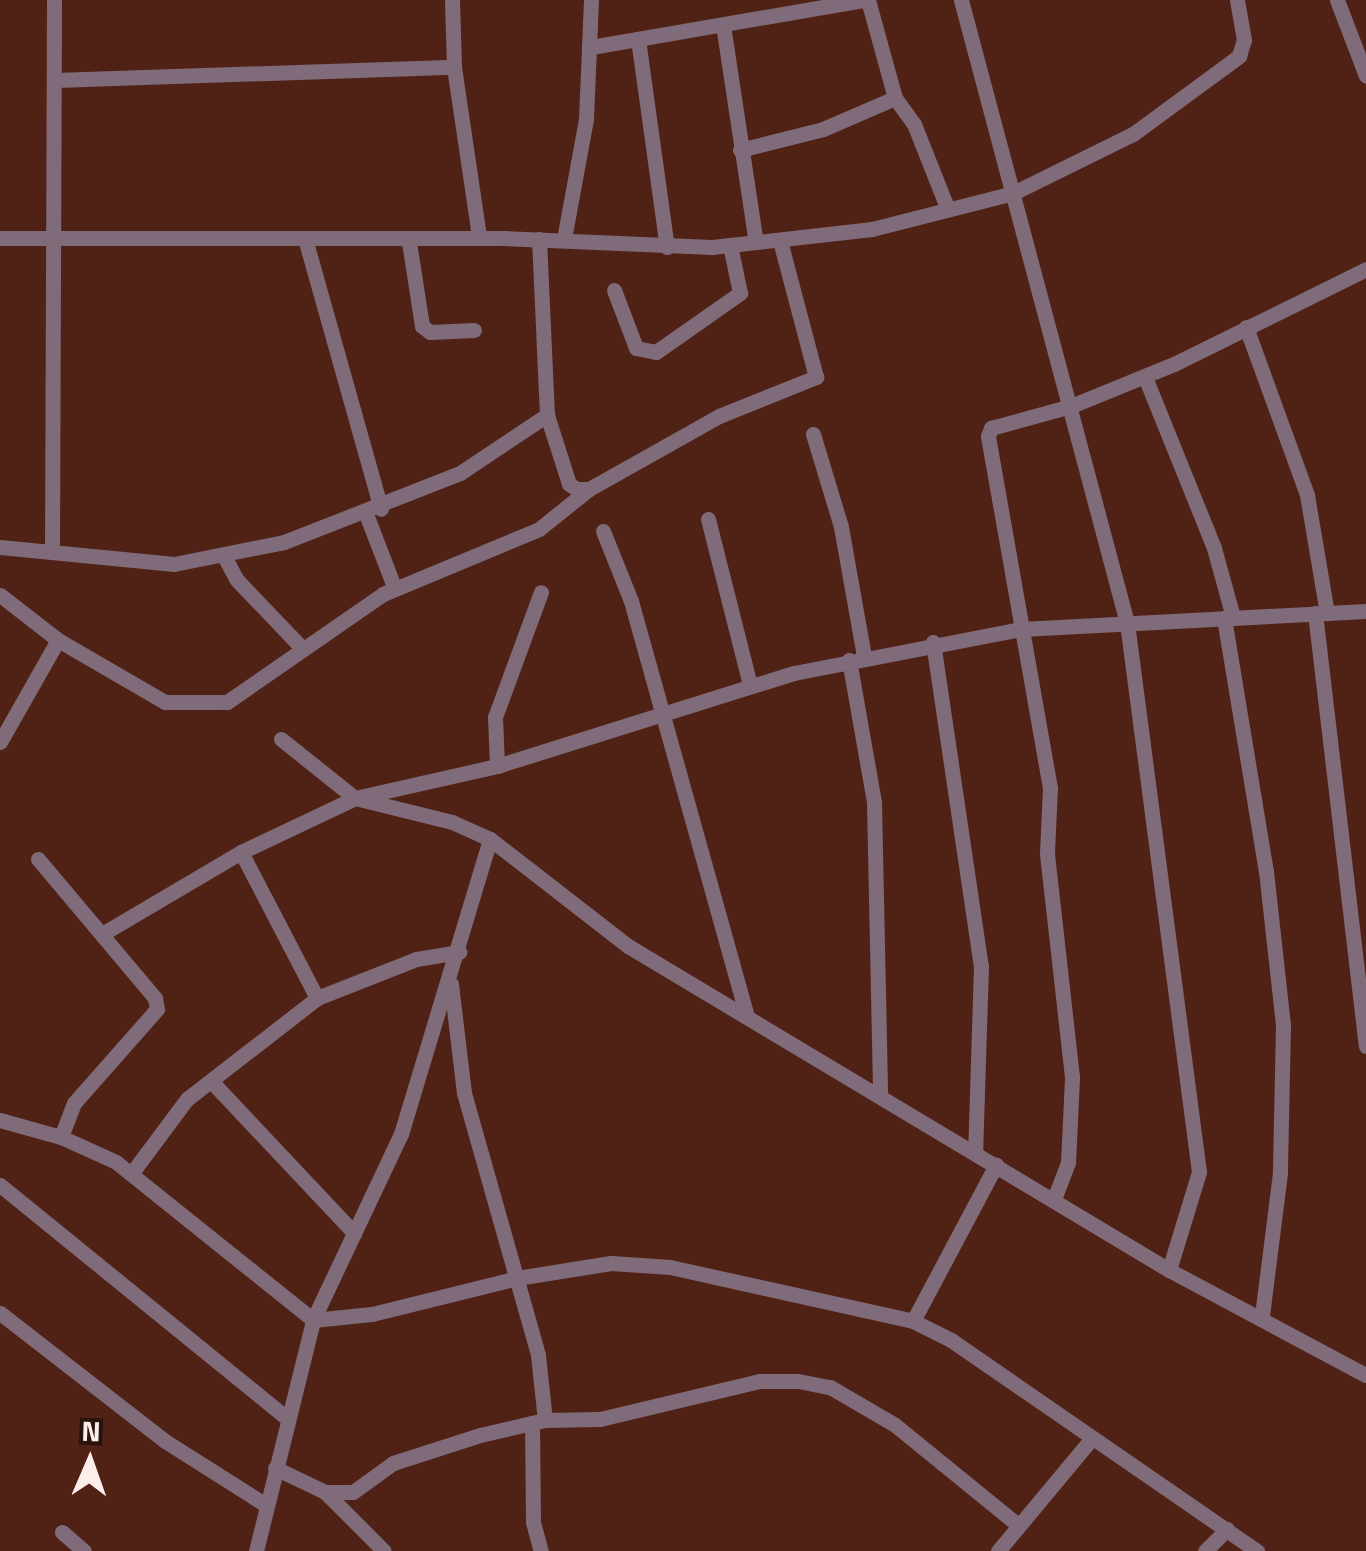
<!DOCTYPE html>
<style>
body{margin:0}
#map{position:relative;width:1366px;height:1551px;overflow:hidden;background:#502216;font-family:"Titillium Web",sans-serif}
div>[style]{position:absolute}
.minor>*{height:15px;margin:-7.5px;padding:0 7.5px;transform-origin:7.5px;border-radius:7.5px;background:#7f6b7a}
span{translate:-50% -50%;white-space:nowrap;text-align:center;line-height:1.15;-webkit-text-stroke:8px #28130d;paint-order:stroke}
.north{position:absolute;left:40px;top:1411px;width:100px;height:100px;-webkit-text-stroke:8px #28130d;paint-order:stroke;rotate:2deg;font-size:28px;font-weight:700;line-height:40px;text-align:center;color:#fcefeb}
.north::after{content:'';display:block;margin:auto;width:35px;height:45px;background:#fcefeb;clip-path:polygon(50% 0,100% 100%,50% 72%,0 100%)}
</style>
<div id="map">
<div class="minor">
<i style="left:452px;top:0;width:67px;rotate:88.3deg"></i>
<i style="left:454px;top:67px;width:172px;rotate:81.6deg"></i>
<i style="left:961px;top:0;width:645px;rotate:75.08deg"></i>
<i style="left:1127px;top:623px;width:554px;rotate:82.53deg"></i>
<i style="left:1199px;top:1172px;width:102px;rotate:107deg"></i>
<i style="left:1337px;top:0;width:81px;rotate:69.1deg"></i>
<i style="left:723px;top:25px;width:219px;rotate:81.4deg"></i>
<i style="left:638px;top:39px;width:210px;rotate:82.1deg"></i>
<i style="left:591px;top:47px;width:276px;rotate:-9.8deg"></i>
<i style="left:55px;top:80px;width:399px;rotate:-1.9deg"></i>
<i style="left:895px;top:98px;width:32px;rotate:54deg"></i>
<i style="left:914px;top:124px;width:92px;rotate:68.4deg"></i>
<i style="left:740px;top:150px;width:86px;rotate:-14.2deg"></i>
<i style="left:823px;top:129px;width:78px;rotate:-23.3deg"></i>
<i style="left:895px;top:98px;width:102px;rotate:-105.4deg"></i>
<i style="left:0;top:238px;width:503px"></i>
<i style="left:503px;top:238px;width:209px;rotate:2.5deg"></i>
<i style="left:712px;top:247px;width:161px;rotate:-6.4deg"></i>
<i style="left:872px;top:229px;width:146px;rotate:-14.3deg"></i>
<i style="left:1013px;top:193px;width:134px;rotate:-26.2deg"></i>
<i style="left:1133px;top:134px;width:132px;rotate:-36.3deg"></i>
<i style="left:1239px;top:56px;width:17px;rotate:-73deg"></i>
<i style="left:1244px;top:40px;width:41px;rotate:-99.9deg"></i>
<i style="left:539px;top:239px;width:176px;rotate:87.4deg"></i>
<i style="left:547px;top:415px;width:72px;rotate:72.3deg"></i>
<i style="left:569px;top:484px;width:9px;rotate:32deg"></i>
<i style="left:577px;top:489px;width:12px"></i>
<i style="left:589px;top:489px;width:149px;rotate:-29.3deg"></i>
<i style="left:719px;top:416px;width:105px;rotate:-21.9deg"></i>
<i style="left:816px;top:377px;width:141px;rotate:-104.8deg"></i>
<i style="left:564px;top:239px;width:122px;rotate:-79.6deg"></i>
<i style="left:586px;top:119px;width:119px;rotate:-87.6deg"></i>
<i style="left:306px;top:242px;width:277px;rotate:74.3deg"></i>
<i style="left:409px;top:242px;width:85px;rotate:81.2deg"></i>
<i style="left:422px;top:326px;width:10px;rotate:37deg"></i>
<i style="left:430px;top:332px;width:44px;rotate:-2.6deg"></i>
<i style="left:614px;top:290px;width:62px;rotate:69.2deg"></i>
<i style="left:636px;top:348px;width:20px;rotate:11deg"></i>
<i style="left:656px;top:352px;width:103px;rotate:-35.1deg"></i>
<i style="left:740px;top:293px;width:49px;rotate:-101.8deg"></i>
<i style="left:1246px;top:327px;width:179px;rotate:70deg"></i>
<i style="left:1307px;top:495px;width:120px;rotate:80.4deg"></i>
<i style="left:1145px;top:377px;width:184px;rotate:68deg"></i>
<i style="left:1214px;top:548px;width:72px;rotate:74.6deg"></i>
<i style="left:813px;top:434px;width:97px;rotate:73.2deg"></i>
<i style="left:841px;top:527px;width:131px;rotate:79.9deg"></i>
<i style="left:366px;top:514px;width:80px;rotate:68.9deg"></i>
<i style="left:708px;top:519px;width:171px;rotate:75.8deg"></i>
<i style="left:603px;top:531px;width:75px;rotate:68.2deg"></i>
<i style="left:631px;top:601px;width:431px;rotate:74.4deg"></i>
<i style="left:0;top:547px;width:175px;rotate:5.6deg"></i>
<i style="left:174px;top:564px;width:112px;rotate:-11.3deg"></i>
<i style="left:284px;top:542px;width:189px;rotate:-21.4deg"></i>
<i style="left:460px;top:473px;width:105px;rotate:-33.7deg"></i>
<i style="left:52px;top:549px;width:549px;rotate:-89.79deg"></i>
<i style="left:224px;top:556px;width:27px;rotate:62deg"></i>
<i style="left:237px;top:580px;width:94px;rotate:46.3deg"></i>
<i style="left:0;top:595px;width:73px;rotate:37.8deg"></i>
<i style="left:58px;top:640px;width:124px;rotate:30.1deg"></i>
<i style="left:165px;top:702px;width:62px"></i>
<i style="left:227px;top:702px;width:190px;rotate:-34.7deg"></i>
<i style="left:383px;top:594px;width:169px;rotate:-22.6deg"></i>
<i style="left:539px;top:529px;width:64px;rotate:-38.7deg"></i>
<i style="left:1315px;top:613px;width:436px;rotate:83.3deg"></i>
<i style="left:1224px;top:618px;width:256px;rotate:80.6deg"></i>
<i style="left:1266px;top:871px;width:155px;rotate:83.7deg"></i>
<i style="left:1283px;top:1025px;width:148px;rotate:91.2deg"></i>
<i style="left:1280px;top:1173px;width:144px;rotate:97.2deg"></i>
<i style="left:933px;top:642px;width:328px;rotate:81.6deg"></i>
<i style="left:981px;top:966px;width:187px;rotate:91.8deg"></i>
<i style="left:849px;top:660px;width:144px;rotate:80deg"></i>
<i style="left:874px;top:802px;width:293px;rotate:88.8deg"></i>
<i style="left:281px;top:739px;width:95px;rotate:38.6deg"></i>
<i style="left:355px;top:798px;width:100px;rotate:13.9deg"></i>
<i style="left:452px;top:822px;width:42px;rotate:24.1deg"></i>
<i style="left:490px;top:839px;width:175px;rotate:37.8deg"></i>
<i style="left:628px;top:946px;width:631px;rotate:30.92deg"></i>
<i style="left:1169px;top:1270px;width:223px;rotate:28.1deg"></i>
<i style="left:0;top:742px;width:117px;rotate:-60.4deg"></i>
<i style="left:497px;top:766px;width:49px;rotate:-92.3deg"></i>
<i style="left:495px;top:717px;width:133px;rotate:-69.8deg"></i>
<i style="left:241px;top:852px;width:165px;rotate:62.5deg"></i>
<i style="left:38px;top:859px;width:182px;rotate:49.9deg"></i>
<i style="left:155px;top:998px;width:11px;rotate:80deg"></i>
<i style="left:157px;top:1009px;width:125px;rotate:131.4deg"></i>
<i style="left:74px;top:1103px;width:36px;rotate:111deg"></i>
<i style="left:102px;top:934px;width:161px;rotate:-30.5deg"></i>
<i style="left:241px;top:852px;width:126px;rotate:-25.3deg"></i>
<i style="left:355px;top:798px;width:146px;rotate:-12.7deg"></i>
<i style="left:497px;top:766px;width:311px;rotate:-17.4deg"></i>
<i style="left:794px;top:673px;width:231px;rotate:-11deg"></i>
<i style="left:1021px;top:629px;width:345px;rotate:-3deg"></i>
<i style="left:451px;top:984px;width:110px;rotate:83.2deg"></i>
<i style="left:464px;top:1093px;width:272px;rotate:74.2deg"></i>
<i style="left:538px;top:1355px;width:65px;rotate:83.9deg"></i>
<i style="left:211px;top:1081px;width:209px;rotate:46.7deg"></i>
<i style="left:0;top:1120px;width:63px;rotate:15.6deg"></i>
<i style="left:61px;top:1137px;width:60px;rotate:24.4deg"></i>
<i style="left:116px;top:1162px;width:253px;rotate:38.7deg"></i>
<i style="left:313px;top:1320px;width:59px;rotate:-5.8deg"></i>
<i style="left:372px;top:1314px;width:149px;rotate:-13.9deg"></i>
<i style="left:517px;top:1278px;width:95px;rotate:-9.1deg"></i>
<i style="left:611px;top:1263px;width:59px;rotate:3.9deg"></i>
<i style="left:670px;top:1267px;width:249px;rotate:12.5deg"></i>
<i style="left:913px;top:1321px;width:42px;rotate:26.6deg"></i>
<i style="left:951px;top:1340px;width:372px;rotate:34.6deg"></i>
<i style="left:131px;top:1174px;width:94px;rotate:-53.3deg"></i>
<i style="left:187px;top:1099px;width:165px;rotate:-37.8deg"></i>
<i style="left:317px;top:998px;width:106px;rotate:-21.5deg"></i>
<i style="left:416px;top:959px;width:44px;rotate:-9.2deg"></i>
<i style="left:0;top:1185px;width:371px;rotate:39.1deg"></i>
<i style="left:1054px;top:1199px;width:39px;rotate:-69deg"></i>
<i style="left:1068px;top:1163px;width:86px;rotate:-87.3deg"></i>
<i style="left:1072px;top:1077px;width:225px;rotate:-96.4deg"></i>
<i style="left:1047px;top:853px;width:65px;rotate:-87.4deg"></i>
<i style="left:1050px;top:788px;width:357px;rotate:-100deg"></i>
<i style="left:988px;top:436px;width:9px;rotate:-69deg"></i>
<i style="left:991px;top:428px;width:83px;rotate:-15.4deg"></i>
<i style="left:1071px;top:406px;width:111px;rotate:-22.2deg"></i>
<i style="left:1174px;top:364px;width:214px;rotate:-26.3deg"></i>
<i style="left:0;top:1313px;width:209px;rotate:37.8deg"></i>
<i style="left:165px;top:1441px;width:120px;rotate:32.4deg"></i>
<i style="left:913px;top:1321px;width:177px;rotate:-62deg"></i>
<i style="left:532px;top:1423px;width:99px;rotate:89.4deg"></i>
<i style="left:533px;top:1522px;width:30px;rotate:75deg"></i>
<i style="left:275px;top:1468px;width:55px;rotate:25.6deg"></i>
<i style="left:325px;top:1492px;width:28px"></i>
<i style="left:353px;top:1492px;width:49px;rotate:-35.9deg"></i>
<i style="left:393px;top:1463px;width:91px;rotate:-17.8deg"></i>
<i style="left:480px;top:1435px;width:67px;rotate:-13deg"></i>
<i style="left:545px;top:1420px;width:55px;rotate:-1deg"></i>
<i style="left:600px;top:1419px;width:164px;rotate:-13.4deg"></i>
<i style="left:760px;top:1381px;width:38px"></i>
<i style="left:798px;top:1381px;width:33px;rotate:11deg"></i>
<i style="left:830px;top:1387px;width:75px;rotate:30.3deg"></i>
<i style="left:895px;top:1425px;width:157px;rotate:39.1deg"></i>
<i style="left:325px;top:1492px;width:83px;rotate:45deg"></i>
<i style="left:62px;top:1532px;width:29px;rotate:41deg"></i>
<i style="left:256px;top:1551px;width:238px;rotate:-76.1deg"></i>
<i style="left:313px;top:1320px;width:206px;rotate:-64.7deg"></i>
<i style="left:401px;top:1134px;width:308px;rotate:-73.2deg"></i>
<i style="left:998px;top:1551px;width:147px;rotate:-50.2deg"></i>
<i style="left:1205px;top:1551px;width:31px;rotate:-45deg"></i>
</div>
<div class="north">N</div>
</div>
